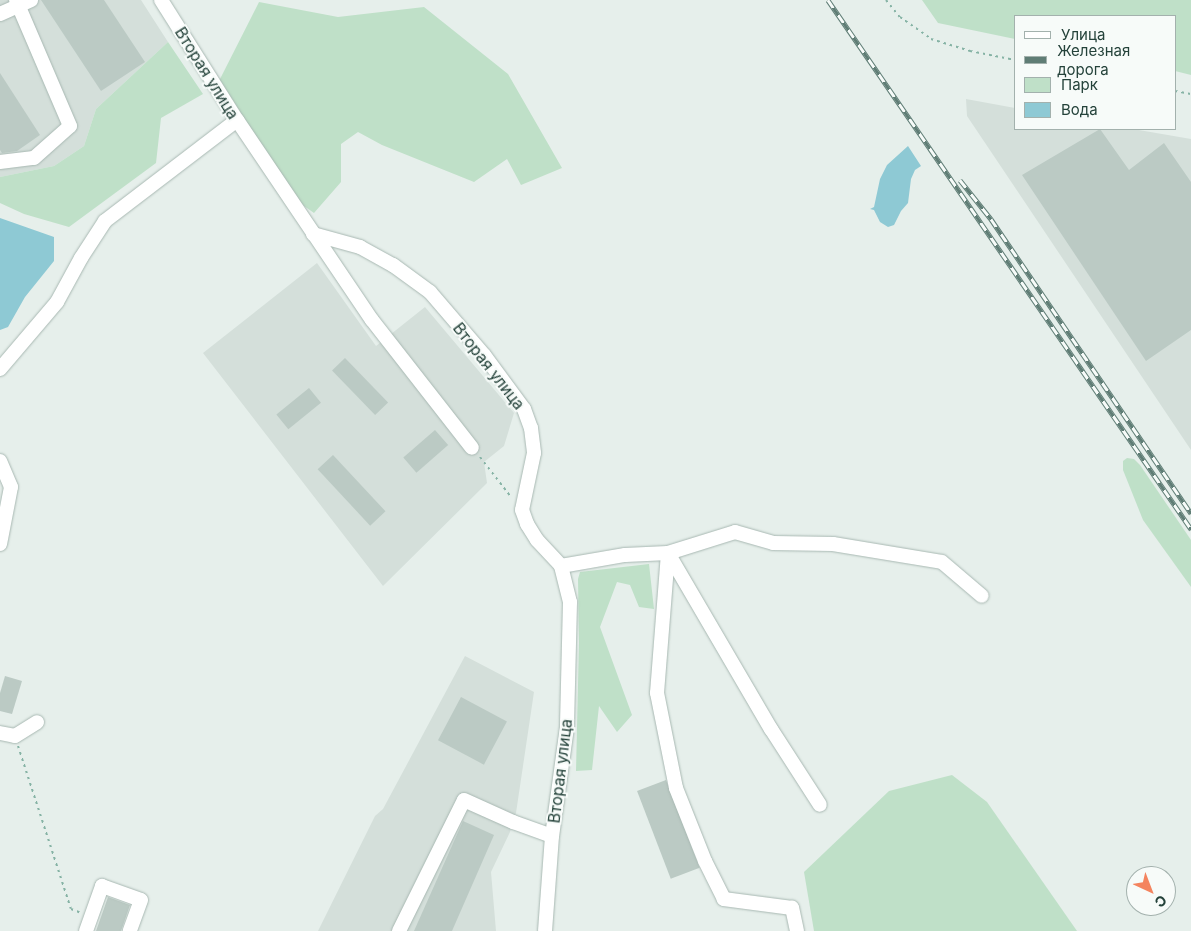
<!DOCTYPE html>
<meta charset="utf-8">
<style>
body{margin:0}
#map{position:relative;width:1191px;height:931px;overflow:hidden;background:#e6efeb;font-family:Inter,sans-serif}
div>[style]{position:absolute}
.built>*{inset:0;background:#d4dfda}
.green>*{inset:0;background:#bfe0c8}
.water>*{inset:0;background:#8ec9d4}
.building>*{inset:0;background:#bbcac4;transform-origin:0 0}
.path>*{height:2px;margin-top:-1px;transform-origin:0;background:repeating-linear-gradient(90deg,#86b3a5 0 2.5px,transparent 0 6.5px)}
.roads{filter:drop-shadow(0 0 1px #a8b8b2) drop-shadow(0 0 1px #a8b8b2)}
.minor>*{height:14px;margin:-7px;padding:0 7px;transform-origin:7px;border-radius:7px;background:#fff}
.rail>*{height:5px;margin-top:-2.5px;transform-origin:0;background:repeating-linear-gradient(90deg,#f7fbf9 0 9px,#5f7d75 0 18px);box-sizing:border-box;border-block:1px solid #5f7d75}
span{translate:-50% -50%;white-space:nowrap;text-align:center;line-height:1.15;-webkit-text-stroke:4px #f7fbf9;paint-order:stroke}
.street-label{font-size:16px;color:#24423a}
.legend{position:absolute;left:1014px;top:15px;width:162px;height:115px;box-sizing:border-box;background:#f7fbf9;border:1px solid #a3b1ad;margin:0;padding:6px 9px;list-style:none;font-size:15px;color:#24423a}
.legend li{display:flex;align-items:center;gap:10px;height:25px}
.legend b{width:25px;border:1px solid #a3b1ad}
.north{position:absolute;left:1126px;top:866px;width:50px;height:50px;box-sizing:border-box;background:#f7fbf9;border:1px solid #a3b1ad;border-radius:50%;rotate:137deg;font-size:14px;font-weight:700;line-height:20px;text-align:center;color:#24423a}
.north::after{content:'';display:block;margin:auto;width:18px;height:22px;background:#f4845f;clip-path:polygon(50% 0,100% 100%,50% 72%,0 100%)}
</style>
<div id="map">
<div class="built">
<i style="clip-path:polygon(0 0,141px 0,168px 42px,96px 109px,84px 146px,54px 166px,0 177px)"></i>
<i style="clip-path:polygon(966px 99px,1015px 108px,1015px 129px,1133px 129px,1191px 139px,1191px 450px,967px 116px)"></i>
<i style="clip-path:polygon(317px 263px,376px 346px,425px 307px,514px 413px,504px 446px,484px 462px,487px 483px,383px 586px,203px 353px)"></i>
<i style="clip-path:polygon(465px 656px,534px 692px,516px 813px,510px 832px,491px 872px,496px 931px,318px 931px,375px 816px,383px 809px)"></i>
</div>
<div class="green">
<i style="clip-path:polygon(922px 0,1191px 0,1191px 75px,1175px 71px,1175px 16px,1015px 16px,1015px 39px,938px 23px)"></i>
<i style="clip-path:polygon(259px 2px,338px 17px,424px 7px,508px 74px,562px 168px,521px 185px,507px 159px,474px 182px,382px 145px,358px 132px,341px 144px,341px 182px,314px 213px,297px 201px,219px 81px)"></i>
<i style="clip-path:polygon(168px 42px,203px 94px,161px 118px,156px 163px,69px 227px,24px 214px,0 203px,0 177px,54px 166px,84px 146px,96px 109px)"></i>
<i style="clip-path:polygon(1127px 458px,1134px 459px,1140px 465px,1191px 540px,1191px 587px,1143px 520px,1123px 470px,1123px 461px)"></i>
<i style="clip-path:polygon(649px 564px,654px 609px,639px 607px,630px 585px,617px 582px,600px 627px,632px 715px,617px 732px,599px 706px,592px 770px,576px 771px,579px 642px,578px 579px,580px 572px)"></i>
<i style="clip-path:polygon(952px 775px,987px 802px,1077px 931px,814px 931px,804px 872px,889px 791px)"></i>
</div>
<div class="water">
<i style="clip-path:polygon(908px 146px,921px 166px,915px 170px,911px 179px,908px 203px,901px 211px,894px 225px,888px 227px,880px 222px,874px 210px,870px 209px,874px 207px,880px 179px,887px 165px)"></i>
<i style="clip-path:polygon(0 218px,54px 237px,54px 261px,25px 297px,8px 327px,0 330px)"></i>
</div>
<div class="building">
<i style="clip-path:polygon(41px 0,104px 0,145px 62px,101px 91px)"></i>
<i style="clip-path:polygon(0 73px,40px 135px,17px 151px,2px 153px,0 150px)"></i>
<i style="clip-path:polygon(1100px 129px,1129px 170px,1164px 143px,1191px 182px,1191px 330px,1146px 361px,1022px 175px)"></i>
<i style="left:345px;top:358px;width:62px;height:18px;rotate:46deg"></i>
<i style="left:309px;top:388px;width:19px;height:42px;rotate:51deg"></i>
<i style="left:435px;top:430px;width:20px;height:42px;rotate:49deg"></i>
<i style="left:333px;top:455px;width:77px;height:21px;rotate:47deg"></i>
<i style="clip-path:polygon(5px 676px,22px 681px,12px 714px,0 711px,0 693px)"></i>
<i style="left:461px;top:697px;width:52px;height:49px;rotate:28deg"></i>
<i style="left:666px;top:780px;width:94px;height:31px;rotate:69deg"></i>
<i style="clip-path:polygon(463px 821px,494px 835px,452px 931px,414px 931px)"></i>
<i style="clip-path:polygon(108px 897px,130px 905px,121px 931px,96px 931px)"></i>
</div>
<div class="path">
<i style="left:886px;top:0;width:22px;rotate:51deg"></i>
<i style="left:900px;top:17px;width:38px;rotate:35deg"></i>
<i style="left:931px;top:39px;width:41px;rotate:17.1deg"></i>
<i style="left:970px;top:51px;width:46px;rotate:11.3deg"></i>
<i style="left:1175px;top:91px;width:16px;rotate:11deg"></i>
<i style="left:480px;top:457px;width:51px;rotate:52.2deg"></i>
<i style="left:18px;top:746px;width:171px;rotate:72deg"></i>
<i style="left:71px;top:909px;width:9px;rotate:21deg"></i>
</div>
<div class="roads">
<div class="minor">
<i style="left:161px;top:0;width:142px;rotate:57.7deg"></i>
<i style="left:237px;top:120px;width:241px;rotate:56deg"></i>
<i style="left:372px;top:320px;width:162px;rotate:52deg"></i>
<i style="left:0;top:14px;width:34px;rotate:-24deg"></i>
<i style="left:0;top:162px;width:34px;rotate:-7deg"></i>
<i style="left:34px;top:158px;width:48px;rotate:-41.6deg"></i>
<i style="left:70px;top:126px;width:137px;rotate:-113.2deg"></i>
<i style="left:313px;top:234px;width:49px;rotate:15.5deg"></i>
<i style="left:360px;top:247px;width:38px;rotate:29deg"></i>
<i style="left:393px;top:265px;width:46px;rotate:36.1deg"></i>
<i style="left:430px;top:292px;width:83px;rotate:49.4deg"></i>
<i style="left:484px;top:355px;width:67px;rotate:53.5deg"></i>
<i style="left:524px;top:409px;width:20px;rotate:70deg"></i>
<i style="left:531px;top:428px;width:25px;rotate:83deg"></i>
<i style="left:534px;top:453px;width:58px;rotate:101.9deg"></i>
<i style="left:522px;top:510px;width:15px;rotate:70deg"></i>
<i style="left:527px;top:524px;width:19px;rotate:58deg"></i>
<i style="left:537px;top:540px;width:35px;rotate:47deg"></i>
<i style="left:561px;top:566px;width:37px;rotate:76deg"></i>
<i style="left:570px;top:602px;width:125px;rotate:91.4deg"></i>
<i style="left:567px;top:727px;width:110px;rotate:97.8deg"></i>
<i style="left:552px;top:836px;width:95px;rotate:94.2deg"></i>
<i style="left:0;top:369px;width:88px;rotate:-49.6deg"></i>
<i style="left:57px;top:302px;width:50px;rotate:-61.4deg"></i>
<i style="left:81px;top:258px;width:44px;rotate:-57deg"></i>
<i style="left:105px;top:221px;width:166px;rotate:-37.4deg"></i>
<i style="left:0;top:461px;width:28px;rotate:67deg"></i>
<i style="left:11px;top:487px;width:58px;rotate:100.9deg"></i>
<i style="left:561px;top:566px;width:65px;rotate:-9.8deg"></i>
<i style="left:625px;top:555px;width:43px;rotate:-2.7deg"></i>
<i style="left:668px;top:553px;width:70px;rotate:-17.4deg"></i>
<i style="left:735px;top:532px;width:40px;rotate:16deg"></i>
<i style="left:773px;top:543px;width:60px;rotate:1deg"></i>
<i style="left:833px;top:544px;width:110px;rotate:9.4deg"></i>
<i style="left:942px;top:562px;width:52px;rotate:40.4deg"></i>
<i style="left:0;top:733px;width:15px;rotate:11deg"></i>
<i style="left:15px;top:736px;width:26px;rotate:-32deg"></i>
<i style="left:86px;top:931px;width:48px;rotate:-70.4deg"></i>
<i style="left:102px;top:886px;width:41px;rotate:19.7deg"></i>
<i style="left:141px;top:900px;width:33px;rotate:110deg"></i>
<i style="left:399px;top:931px;width:146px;rotate:-63.6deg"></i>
<i style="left:464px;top:800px;width:54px;rotate:24.2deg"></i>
<i style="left:513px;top:822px;width:41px;rotate:19.7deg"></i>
<i style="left:797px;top:931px;width:24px;rotate:-102deg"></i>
<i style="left:792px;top:908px;width:69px;rotate:-172.5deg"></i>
<i style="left:724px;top:899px;width:42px;rotate:-116.6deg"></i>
<i style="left:705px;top:861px;width:79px;rotate:-111.7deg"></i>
<i style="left:676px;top:788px;width:97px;rotate:-101.3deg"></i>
<i style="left:657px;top:693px;width:140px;rotate:-85.5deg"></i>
<i style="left:668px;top:553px;width:204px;rotate:59.7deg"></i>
<i style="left:771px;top:729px;width:90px;rotate:57.2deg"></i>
</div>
</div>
<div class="rail">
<i style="left:828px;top:0;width:642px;rotate:55.54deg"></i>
<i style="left:960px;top:180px;width:50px;rotate:51.5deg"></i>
<i style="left:991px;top:219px;width:356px;rotate:55.8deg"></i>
</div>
<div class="street-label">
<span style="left:207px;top:73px;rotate:58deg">Вторая улица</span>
<span style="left:489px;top:366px;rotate:52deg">Вторая улица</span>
<span style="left:560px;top:771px;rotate:-83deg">Вторая улица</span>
</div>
<ul class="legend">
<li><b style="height:6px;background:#fff"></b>Улица</li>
<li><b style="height:6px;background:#5f7d75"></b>Железная дорога</li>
<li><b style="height:14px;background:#bfe0c8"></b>Парк</li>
<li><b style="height:14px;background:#8ec9d4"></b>Вода</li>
</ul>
<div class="north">С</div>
</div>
